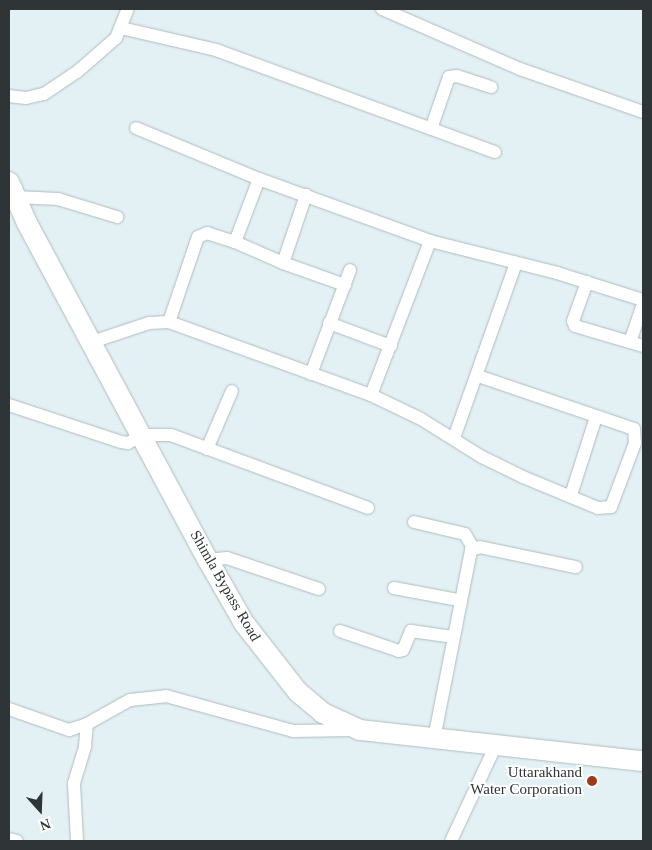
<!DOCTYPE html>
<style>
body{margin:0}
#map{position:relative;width:652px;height:850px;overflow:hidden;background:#e3f1f5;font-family:Georgia,serif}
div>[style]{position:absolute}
.roads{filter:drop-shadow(0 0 1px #aebcbf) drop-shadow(0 0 1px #aebcbf)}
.minor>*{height:12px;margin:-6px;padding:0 6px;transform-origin:6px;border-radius:6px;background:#fff}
.trunk>*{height:20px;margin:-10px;padding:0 10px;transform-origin:10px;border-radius:10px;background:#fff}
.dots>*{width:14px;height:14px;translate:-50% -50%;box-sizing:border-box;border:2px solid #fff;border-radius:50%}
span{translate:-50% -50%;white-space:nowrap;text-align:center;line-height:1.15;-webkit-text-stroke:4px #fff;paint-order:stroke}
.street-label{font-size:15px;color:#2f3536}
.poi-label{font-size:15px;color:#2f3536}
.right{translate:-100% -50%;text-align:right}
.frame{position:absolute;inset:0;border:10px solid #2f3536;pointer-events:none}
.north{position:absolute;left:15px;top:785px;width:50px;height:50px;-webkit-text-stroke:4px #fff;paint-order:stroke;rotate:160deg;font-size:14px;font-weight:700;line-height:20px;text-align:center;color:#2f3536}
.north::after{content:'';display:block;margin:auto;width:18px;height:22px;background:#2f3536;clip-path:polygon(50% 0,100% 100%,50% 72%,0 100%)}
</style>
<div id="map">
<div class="roads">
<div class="minor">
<i style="left:382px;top:9px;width:150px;rotate:23.5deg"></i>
<i style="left:520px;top:69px;width:130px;rotate:19.3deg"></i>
<i style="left:121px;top:28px;width:98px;rotate:13deg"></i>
<i style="left:216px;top:50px;width:297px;rotate:20.1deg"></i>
<i style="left:9px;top:96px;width:17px;rotate:7deg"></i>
<i style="left:26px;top:98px;width:18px;rotate:-13deg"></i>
<i style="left:44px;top:94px;width:40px;rotate:-34deg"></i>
<i style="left:77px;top:72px;width:52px;rotate:-41.1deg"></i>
<i style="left:116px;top:38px;width:31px;rotate:-68deg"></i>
<i style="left:136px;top:128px;width:133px;rotate:22.5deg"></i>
<i style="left:259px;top:179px;width:182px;rotate:19.9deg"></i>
<i style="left:430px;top:241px;width:131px;rotate:14.1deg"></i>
<i style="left:557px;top:273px;width:90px;rotate:17.4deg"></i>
<i style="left:431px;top:129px;width:55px;rotate:-70.9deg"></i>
<i style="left:449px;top:77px;width:8px;rotate:-7deg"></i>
<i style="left:457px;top:76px;width:36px;rotate:18deg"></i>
<i style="left:259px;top:179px;width:67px;rotate:110.9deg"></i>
<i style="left:235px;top:242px;width:52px;rotate:23.6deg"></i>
<i style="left:283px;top:263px;width:72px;rotate:-71.3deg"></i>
<i style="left:15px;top:197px;width:43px;rotate:2.7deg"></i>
<i style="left:58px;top:199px;width:62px;rotate:17deg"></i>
<i style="left:283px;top:263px;width:66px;rotate:19.5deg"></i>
<i style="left:587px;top:282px;width:41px;rotate:109.7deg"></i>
<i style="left:573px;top:321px;width:5px;rotate:68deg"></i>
<i style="left:575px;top:326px;width:71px;rotate:16.4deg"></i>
<i style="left:169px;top:322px;width:90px;rotate:-71.2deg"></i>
<i style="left:198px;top:237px;width:10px;rotate:-24deg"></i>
<i style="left:207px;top:233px;width:29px;rotate:18deg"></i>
<i style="left:329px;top:323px;width:66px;rotate:20.4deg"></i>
<i style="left:92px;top:342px;width:60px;rotate:-18.4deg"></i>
<i style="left:149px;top:323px;width:20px;rotate:-3deg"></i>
<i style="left:169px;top:322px;width:215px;rotate:19.9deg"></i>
<i style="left:371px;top:395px;width:55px;rotate:25.6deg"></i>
<i style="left:421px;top:419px;width:72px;rotate:31.9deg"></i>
<i style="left:482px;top:457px;width:46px;rotate:26deg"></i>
<i style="left:523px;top:477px;width:81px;rotate:22.5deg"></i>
<i style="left:598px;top:508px;width:13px;rotate:-4deg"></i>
<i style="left:611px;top:507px;width:68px;rotate:-69.4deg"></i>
<i style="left:635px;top:443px;width:14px;rotate:-94deg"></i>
<i style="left:634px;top:429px;width:165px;rotate:-161.2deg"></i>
<i style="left:630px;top:342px;width:40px;rotate:-71.1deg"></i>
<i style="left:311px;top:374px;width:111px;rotate:-69.4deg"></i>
<i style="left:371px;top:395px;width:165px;rotate:-69deg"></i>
<i style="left:9px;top:405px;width:118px;rotate:18.3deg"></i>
<i style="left:121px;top:442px;width:7px;rotate:8deg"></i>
<i style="left:128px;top:443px;width:17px;rotate:-28deg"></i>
<i style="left:143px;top:435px;width:28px"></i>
<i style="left:171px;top:435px;width:210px;rotate:20.3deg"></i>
<i style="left:454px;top:438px;width:186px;rotate:-70.5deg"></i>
<i style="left:207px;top:449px;width:63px;rotate:-66.7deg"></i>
<i style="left:571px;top:495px;width:82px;rotate:-72.2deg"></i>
<i style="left:414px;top:522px;width:52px;rotate:13.2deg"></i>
<i style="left:465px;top:534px;width:16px;rotate:60deg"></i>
<i style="left:208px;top:560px;width:19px;rotate:-6deg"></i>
<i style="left:227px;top:558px;width:97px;rotate:18.6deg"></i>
<i style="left:394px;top:588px;width:66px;rotate:10.5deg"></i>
<i style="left:340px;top:631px;width:62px;rotate:18.7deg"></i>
<i style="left:399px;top:651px;width:4px;rotate:-14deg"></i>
<i style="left:403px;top:650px;width:21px;rotate:-67deg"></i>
<i style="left:411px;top:631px;width:42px;rotate:8.1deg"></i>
<i style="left:9px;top:709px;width:64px;rotate:19.3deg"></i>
<i style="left:69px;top:730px;width:19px;rotate:-18deg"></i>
<i style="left:87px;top:724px;width:49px;rotate:-29.2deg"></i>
<i style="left:130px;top:700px;width:36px;rotate:-6deg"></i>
<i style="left:166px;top:696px;width:132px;rotate:15.4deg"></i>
<i style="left:293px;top:731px;width:59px;rotate:-1deg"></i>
<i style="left:434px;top:739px;width:193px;rotate:-78.9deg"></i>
<i style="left:471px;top:550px;width:9px;rotate:-18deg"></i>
<i style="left:480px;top:547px;width:98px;rotate:11.8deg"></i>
<i style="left:9px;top:839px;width:8px;rotate:14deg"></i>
<i style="left:77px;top:841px;width:58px;rotate:-93deg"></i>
<i style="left:74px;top:783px;width:39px;rotate:-73deg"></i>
<i style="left:85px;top:746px;width:22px;rotate:-85deg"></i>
<i style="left:451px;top:841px;width:106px;rotate:-64.9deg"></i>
</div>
<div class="trunk">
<i style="left:9px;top:182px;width:45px;rotate:66.3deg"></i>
<i style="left:27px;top:223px;width:383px;rotate:61.8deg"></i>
<i style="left:208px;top:560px;width:73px;rotate:60.3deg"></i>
<i style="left:244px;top:623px;width:88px;rotate:52deg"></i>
<i style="left:298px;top:692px;width:33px;rotate:40deg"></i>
<i style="left:323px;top:713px;width:41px;rotate:24.7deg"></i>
<i style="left:360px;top:730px;width:285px;rotate:6.3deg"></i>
</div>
</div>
<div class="dots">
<i style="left:592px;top:781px;background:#a03918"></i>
</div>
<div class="street-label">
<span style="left:225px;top:586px;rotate:60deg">Shimla Bypass Road</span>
</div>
<div class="poi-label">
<span class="right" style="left:582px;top:781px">Uttarakhand<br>Water Corporation</span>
</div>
<div class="frame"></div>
<div class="north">N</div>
</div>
